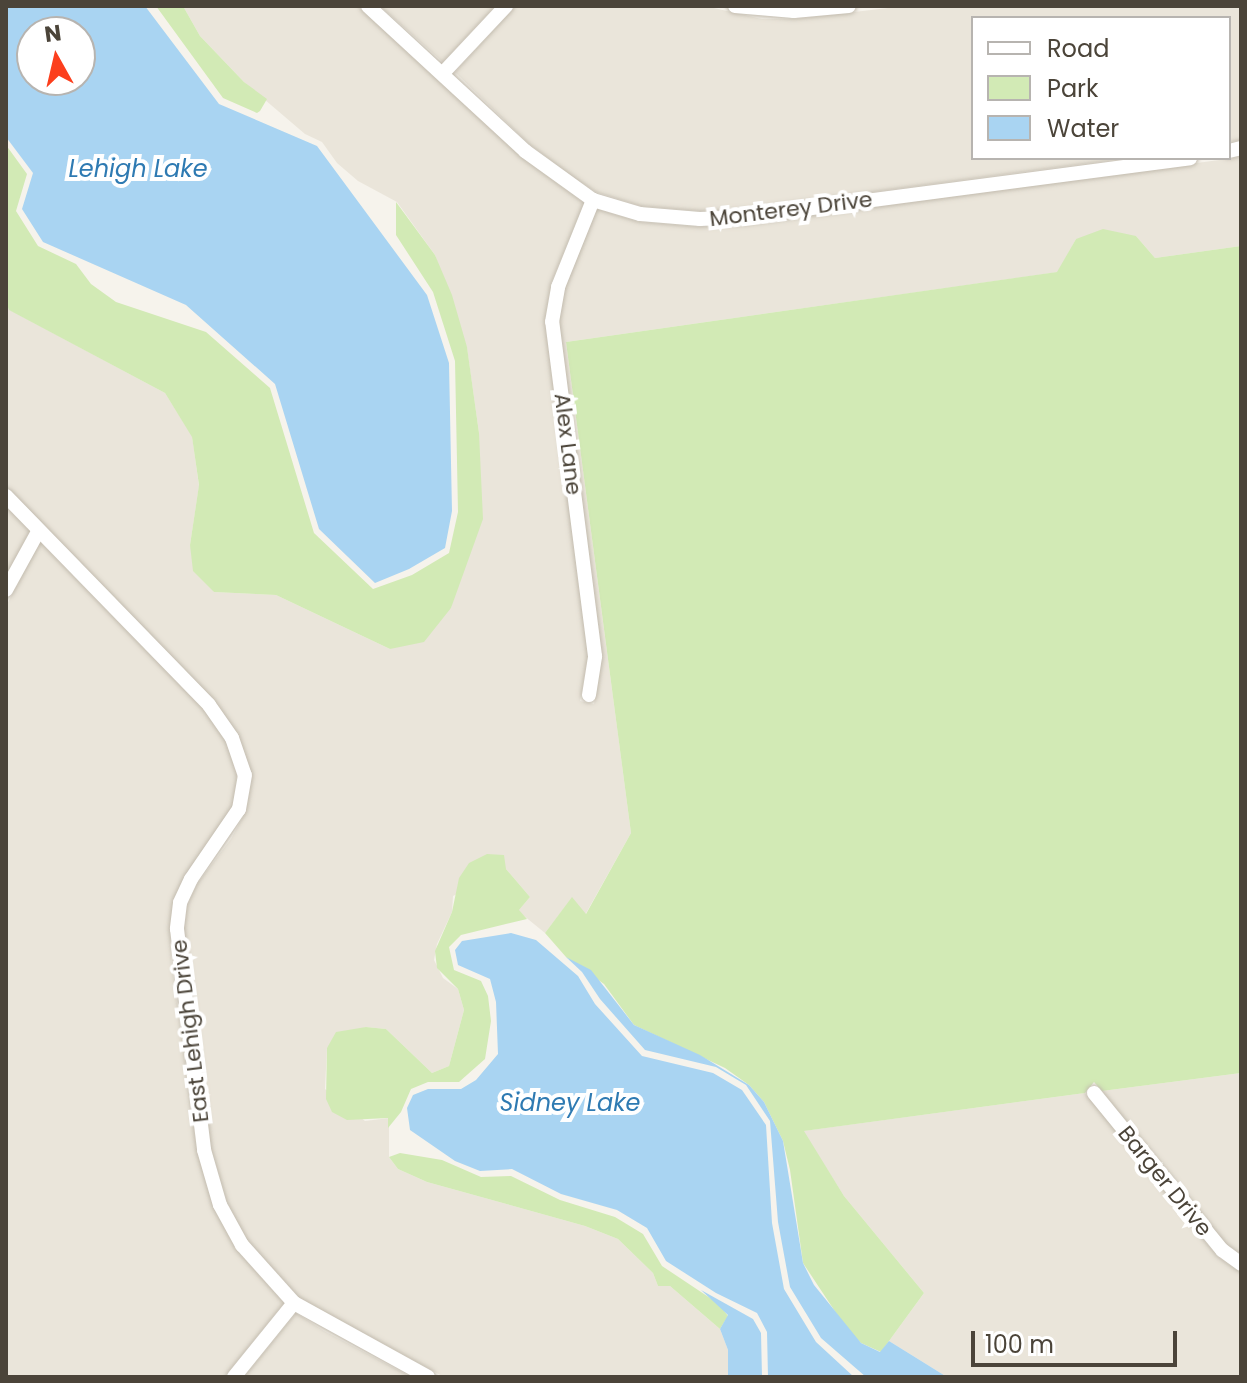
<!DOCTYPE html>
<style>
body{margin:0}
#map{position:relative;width:1247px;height:1383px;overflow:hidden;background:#f6f3ec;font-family:Poppins,sans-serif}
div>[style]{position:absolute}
.residential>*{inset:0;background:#eae5da}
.green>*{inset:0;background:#d2eab5}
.water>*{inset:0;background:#a9d4f2}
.roads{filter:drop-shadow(0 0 2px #c2bbae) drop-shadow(0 0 2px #c2bbae)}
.street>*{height:14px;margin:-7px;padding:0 7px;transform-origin:7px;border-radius:7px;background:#fff}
span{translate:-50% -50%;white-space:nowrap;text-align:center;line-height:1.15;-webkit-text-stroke:8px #fff;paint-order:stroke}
.street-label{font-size:22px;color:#4b4439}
.water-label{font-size:24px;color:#2e7ab2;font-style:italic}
.frame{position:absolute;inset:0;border:8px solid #4b4439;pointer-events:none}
.legend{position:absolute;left:971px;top:16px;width:260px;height:144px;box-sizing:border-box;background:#fff;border:2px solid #b7b4b0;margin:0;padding:10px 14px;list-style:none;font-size:24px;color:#4b4439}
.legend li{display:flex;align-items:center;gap:16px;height:40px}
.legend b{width:40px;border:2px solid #b7b4b0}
.north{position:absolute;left:16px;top:16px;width:80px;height:80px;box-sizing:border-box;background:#fff;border:2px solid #b7b4b0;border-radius:50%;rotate:352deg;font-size:22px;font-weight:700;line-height:32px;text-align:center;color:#4b4439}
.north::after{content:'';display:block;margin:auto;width:28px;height:36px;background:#fc3f1d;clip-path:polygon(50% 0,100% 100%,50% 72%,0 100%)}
.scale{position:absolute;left:971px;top:1331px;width:206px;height:36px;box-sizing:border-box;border:4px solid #4b4439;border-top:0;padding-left:10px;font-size:24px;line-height:28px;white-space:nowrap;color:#4b4439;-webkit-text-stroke:6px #fff;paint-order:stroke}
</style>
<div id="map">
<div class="residential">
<i style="clip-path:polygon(183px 6px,357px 6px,521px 157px,584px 203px,551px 283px,545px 322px,588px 655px,580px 701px,594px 704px,602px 655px,559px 322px,564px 290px,597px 209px,639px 222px,700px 227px,744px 225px,1241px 157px,1241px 246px,1155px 258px,1136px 236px,1076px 239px,1058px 272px,566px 342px,631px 833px,585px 915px,572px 898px,545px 933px,518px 911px,530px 897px,506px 869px,453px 896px,452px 912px,437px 944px,434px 960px,443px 978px,458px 989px,464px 1010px,449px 1066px,432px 1073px,386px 1029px,366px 1027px,327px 1048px,325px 1089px,365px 1121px,389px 1118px,389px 1157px,398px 1169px,427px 1182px,585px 1226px,618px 1239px,653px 1273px,658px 1286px,670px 1286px,720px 1329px,728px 1350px,728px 1377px,444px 1377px,298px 1297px,247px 1240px,227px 1202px,211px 1148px,184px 929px,187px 906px,197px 884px,231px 839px,246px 811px,252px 777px,238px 735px,213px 699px,6px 486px,6px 302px,10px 310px,165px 393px,192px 436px,199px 486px,190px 545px,214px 592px,276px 595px,390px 649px,451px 608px,479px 433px,467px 348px,435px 255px,397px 202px,358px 181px,337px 163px,322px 142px,305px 134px,244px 82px,200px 36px)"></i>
<i style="clip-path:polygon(380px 6px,495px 6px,443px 62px)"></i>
<i style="clip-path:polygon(516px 6px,705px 6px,762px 19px,795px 19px,905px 6px,1241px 6px,1241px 140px,1229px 142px,1229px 18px,973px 18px,973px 158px,1128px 158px,743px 209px,700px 211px,641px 206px,596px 192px,573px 177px,529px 144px,455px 72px)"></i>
<i style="clip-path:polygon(6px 507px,30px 531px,6px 575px)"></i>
<i style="clip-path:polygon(40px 542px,204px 710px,226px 742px,237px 775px,233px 806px,186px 874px,173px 900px,170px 928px,171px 959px,197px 1152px,214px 1209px,236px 1249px,284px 1303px,224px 1377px,6px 1377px,6px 606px)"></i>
<i style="clip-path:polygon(1241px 1073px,1241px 1254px,1226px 1244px,1102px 1091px)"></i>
<i style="clip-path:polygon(1085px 1093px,1217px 1256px,1241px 1273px,1241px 1377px,947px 1377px,889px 1341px,924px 1293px,844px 1196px,803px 1131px)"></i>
<i style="clip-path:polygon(296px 1313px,324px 1331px,411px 1377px,244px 1377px)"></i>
</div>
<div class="green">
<i style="clip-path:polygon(156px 6px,183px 6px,200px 36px,244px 82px,267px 99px,260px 111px,257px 113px,223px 98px)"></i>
<i style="clip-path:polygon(6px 145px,27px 174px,16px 211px,38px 246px,76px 264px,91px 284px,116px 302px,206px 332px,270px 388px,314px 533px,373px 589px,412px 575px,449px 553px,458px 512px,455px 361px,433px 292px,396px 235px,396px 202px,435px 255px,452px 295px,467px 347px,479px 433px,483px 519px,451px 608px,424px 642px,390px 649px,276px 595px,214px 592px,193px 571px,190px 545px,199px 485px,192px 437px,165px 393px,9px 310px,6px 302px)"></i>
<i style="clip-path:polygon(1103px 229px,1136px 236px,1155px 258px,1241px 246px,1241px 1073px,1102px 1091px,1094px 1082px,1085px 1093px,804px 1131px,844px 1196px,924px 1293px,881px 1352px,861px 1343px,846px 1328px,803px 1263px,790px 1170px,783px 1141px,764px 1102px,749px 1085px,725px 1068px,634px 1025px,604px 984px,566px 957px,545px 933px,572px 897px,586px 914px,631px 833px,566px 342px,1057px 272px,1076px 239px)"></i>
<i style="clip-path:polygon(487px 854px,504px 855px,506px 869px,530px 897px,519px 910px,527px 919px,461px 935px,449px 947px,454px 970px,481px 981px,488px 996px,491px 1021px,485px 1059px,459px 1082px,428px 1082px,411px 1089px,401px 1112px,388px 1128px,388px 1118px,347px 1120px,332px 1112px,326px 1099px,327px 1048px,336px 1032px,366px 1027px,386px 1029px,432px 1073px,449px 1066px,464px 1010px,458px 989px,437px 968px,435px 951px,452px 912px,459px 878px,469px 863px)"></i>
<i style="clip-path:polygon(400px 1153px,442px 1160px,481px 1177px,511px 1176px,560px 1200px,615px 1217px,643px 1234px,662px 1266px,719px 1304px,728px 1316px,720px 1329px,670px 1286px,658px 1286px,653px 1273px,618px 1239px,585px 1226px,427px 1182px,398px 1169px,389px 1157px)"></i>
</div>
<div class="water">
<i style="clip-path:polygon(evenodd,6px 6px,145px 6px,219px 104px,317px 146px,427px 295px,449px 363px,452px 511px,445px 548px,409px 569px,375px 583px,319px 529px,275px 384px,186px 305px,43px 242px,22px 209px,33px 173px,6px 137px,6px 6px,32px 32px,80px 32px,80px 80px,32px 80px,32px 32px)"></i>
<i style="clip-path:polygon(511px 933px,536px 940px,578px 976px,595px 1004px,642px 1056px,713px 1073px,742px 1090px,766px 1125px,772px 1223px,784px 1289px,816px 1342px,854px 1377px,768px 1377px,767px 1332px,757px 1313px,716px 1293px,666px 1261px,647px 1228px,617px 1210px,561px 1194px,512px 1169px,480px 1171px,455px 1161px,410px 1130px,407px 1108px,413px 1095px,428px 1089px,461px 1089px,476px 1080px,498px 1054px,496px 1002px,490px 979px,458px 965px,455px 950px,462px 941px)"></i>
<i style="clip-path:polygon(566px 957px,591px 970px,634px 1025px,700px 1055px,749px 1085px,764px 1102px,783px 1141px,803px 1263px,814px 1285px,861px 1343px,880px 1352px,889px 1341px,947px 1377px,866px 1377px,821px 1338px,790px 1287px,778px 1222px,770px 1121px,746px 1085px,716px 1067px,645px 1050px,600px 999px,582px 972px)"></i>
<i style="clip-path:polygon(701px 1290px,753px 1319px,761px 1333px,762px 1377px,728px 1377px,728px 1350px,720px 1329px,728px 1315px)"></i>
</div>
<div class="roads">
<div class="street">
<i style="left:368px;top:6px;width:214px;rotate:42.7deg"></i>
<i style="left:525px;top:151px;width:84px;rotate:35.8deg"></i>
<i style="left:593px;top:200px;width:49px;rotate:16.6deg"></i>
<i style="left:640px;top:214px;width:60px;rotate:4.8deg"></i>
<i style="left:700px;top:219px;width:44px;rotate:-2.6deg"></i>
<i style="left:744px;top:217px;width:450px;rotate:-7.5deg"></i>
<i style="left:735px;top:6px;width:59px;rotate:4.8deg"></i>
<i style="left:794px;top:11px;width:55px;rotate:-5.2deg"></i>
<i style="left:444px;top:72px;width:91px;rotate:-46.8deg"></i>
<i style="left:1229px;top:151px;width:12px;rotate:-14deg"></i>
<i style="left:6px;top:496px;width:291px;rotate:45.8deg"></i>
<i style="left:209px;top:705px;width:40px;rotate:55.1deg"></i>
<i style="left:232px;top:738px;width:39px;rotate:71deg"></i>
<i style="left:245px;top:775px;width:35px;rotate:100deg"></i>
<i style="left:239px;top:809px;width:85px;rotate:124.4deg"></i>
<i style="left:191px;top:879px;width:26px;rotate:115deg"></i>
<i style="left:180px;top:903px;width:26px;rotate:97deg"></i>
<i style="left:177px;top:929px;width:223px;rotate:83deg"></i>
<i style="left:204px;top:1150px;width:57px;rotate:73.8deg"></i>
<i style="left:220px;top:1205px;width:46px;rotate:61.2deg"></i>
<i style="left:242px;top:1245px;width:78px;rotate:48.1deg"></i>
<i style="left:294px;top:1303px;width:153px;rotate:28.9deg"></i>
<i style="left:6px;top:590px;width:68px;rotate:-61.2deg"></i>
<i style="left:589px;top:695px;width:39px;rotate:-81deg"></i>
<i style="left:595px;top:656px;width:337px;rotate:-97.3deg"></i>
<i style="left:552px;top:322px;width:36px;rotate:-80deg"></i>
<i style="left:558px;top:287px;width:94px;rotate:-68.1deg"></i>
<i style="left:1094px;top:1093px;width:203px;rotate:50.8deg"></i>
<i style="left:1222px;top:1250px;width:24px;rotate:36deg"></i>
<i style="left:234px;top:1377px;width:95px;rotate:-51deg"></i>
</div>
</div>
<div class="street-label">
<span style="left:791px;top:209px;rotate:-7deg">Monterey Drive</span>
<span style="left:568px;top:444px;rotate:83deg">Alex Lane</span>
<span style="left:190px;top:1031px;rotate:-97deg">East Lehigh Drive</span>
<span style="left:1165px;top:1181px;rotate:51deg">Barger Drive</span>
</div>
<div class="water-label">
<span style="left:138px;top:169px">Lehigh Lake</span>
<span style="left:570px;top:1103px">Sidney Lake</span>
</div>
<div class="frame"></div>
<ul class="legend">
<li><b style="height:10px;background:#fff"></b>Road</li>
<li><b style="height:22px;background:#d2eab5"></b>Park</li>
<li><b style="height:22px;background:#a9d4f2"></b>Water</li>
</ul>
<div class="north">N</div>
<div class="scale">100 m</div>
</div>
